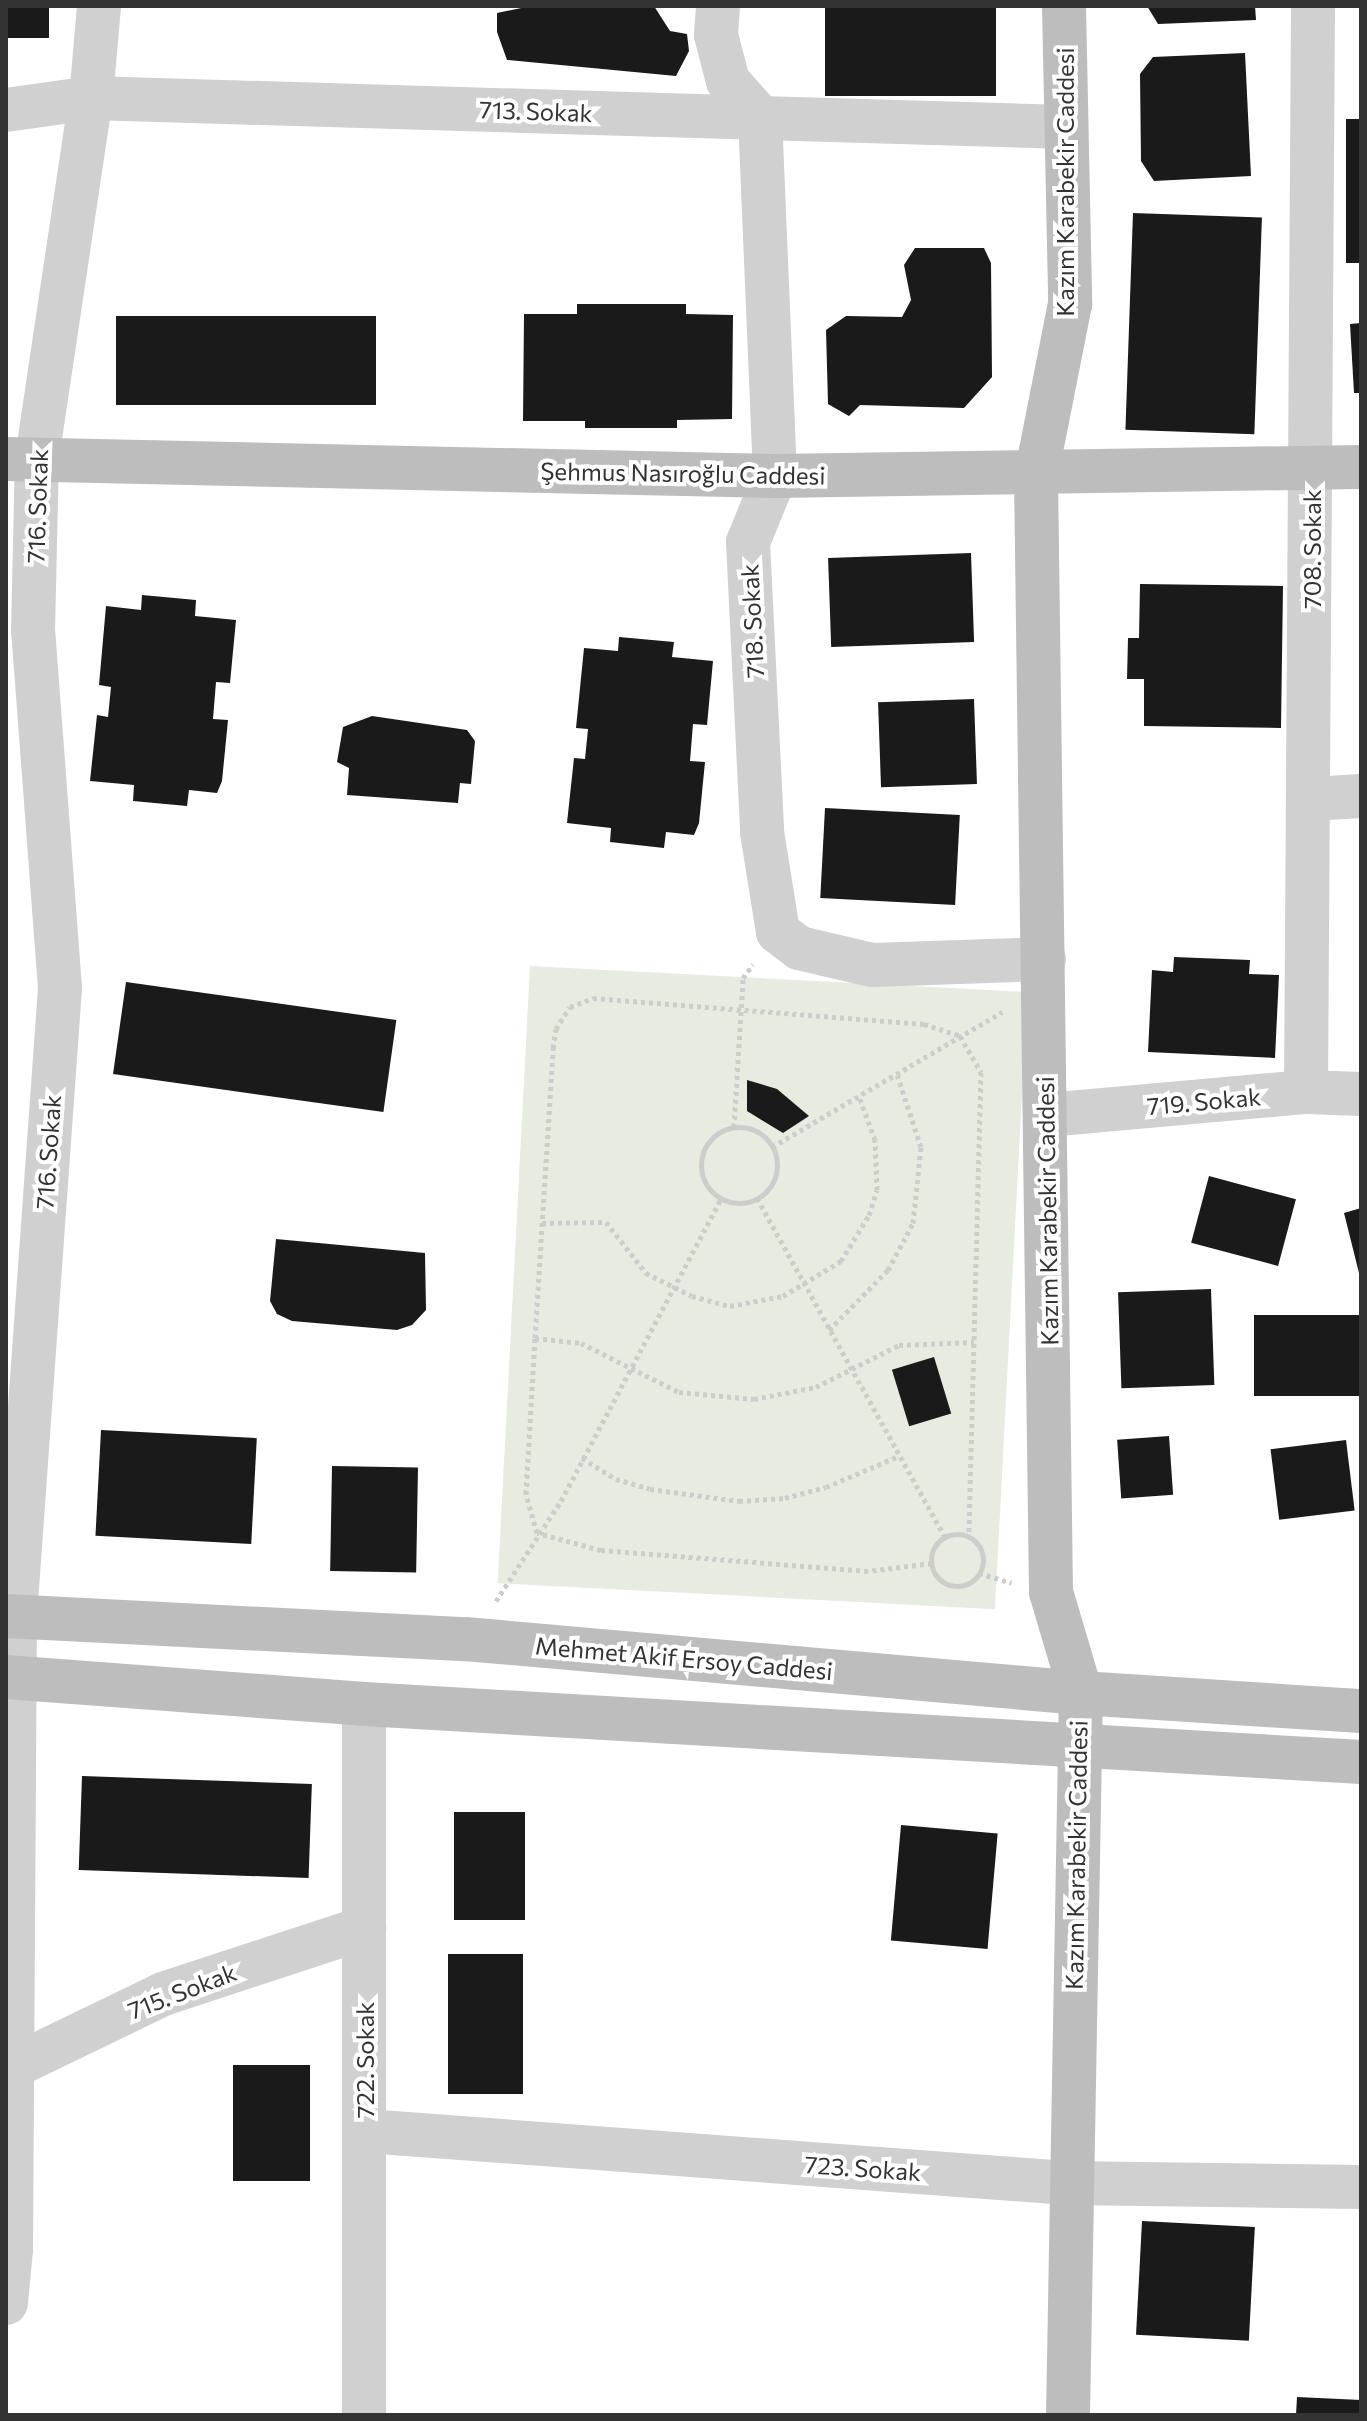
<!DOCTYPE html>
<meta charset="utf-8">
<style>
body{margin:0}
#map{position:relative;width:1367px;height:2421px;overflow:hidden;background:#fff;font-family:Commissioner,sans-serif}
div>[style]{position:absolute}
.green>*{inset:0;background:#e6ecdf;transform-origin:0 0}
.building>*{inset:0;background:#1a1a1a;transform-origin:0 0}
.path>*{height:5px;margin-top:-2.5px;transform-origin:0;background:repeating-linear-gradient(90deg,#cdcdcd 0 4px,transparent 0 8px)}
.path>.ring{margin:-2.5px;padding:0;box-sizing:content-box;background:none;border:5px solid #cdcdcd;border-radius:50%}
.street>*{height:44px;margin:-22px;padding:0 22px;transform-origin:22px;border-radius:22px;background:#d0d0d0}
.secondary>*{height:44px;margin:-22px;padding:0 22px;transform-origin:22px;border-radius:22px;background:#bdbdbd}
span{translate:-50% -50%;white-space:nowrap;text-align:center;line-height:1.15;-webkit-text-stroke:8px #fff;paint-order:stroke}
.street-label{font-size:24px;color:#333}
.frame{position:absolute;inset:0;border:8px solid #333;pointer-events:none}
</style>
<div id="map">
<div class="green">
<i style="left:530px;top:966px;width:498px;height:618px;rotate:3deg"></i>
</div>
<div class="building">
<i style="left:6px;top:6px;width:43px;height:32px"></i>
<i style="clip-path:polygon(531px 6px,654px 6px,670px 31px,687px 34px,689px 51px,676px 76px,507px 60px,497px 32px,497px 13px)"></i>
<i style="left:825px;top:6px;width:171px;height:90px"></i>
<i style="clip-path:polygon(1147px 6px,1255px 6px,1256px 20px,1158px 24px)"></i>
<i style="clip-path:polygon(1245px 53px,1251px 176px,1154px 181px,1141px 161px,1140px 74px,1153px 57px)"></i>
<i style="left:1346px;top:119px;width:15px;height:144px"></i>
<i style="left:1133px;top:213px;width:129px;height:217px;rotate:2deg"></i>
<i style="clip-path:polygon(915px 248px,984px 248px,991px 263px,992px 377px,964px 408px,860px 405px,849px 416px,828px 404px,826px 330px,846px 316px,902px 317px,911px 300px,904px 265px)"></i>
<i style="clip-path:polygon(577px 304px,686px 304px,686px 314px,733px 315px,732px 419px,677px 420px,677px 428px,585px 428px,585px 421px,523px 421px,524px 314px,577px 314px)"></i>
<i style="left:116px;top:316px;width:260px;height:89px"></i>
<i style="clip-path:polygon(1361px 323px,1361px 393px,1354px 393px,1350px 324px)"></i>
<i style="left:971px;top:553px;width:89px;height:143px;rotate:88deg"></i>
<i style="clip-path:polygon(1140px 584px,1283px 586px,1281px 728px,1144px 726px,1144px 679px,1127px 679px,1128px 638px,1139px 638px)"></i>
<i style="clip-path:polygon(142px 595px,196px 600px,195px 616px,236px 620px,230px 683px,216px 682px,213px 719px,228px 720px,222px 781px,217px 793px,189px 790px,187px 806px,133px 801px,134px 785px,90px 781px,97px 715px,108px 717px,111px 687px,99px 685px,106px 606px,141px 610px)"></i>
<i style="clip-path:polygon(619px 637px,674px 642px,672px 657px,713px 661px,707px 725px,693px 724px,690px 761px,705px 762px,699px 823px,694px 835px,666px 832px,664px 848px,610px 842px,611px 828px,567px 823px,574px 758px,585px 759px,588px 729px,576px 728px,584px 648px,618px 651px)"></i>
<i style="left:974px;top:699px;width:85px;height:96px;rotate:88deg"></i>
<i style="clip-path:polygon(372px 716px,467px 730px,475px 741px,471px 784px,460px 783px,458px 803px,347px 795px,349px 768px,337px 762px,343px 727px)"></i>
<i style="left:825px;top:808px;width:135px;height:90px;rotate:3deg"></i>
<i style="clip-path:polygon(1174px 957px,1250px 960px,1249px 974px,1279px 975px,1275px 1058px,1148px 1052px,1152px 970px,1173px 972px)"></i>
<i style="left:126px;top:982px;width:273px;height:93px;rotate:8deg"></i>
<i style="clip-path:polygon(747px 1080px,777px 1089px,809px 1116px,783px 1133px,747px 1111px)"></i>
<i style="left:1209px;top:1176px;width:90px;height:69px;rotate:15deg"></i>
<i style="clip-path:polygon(1361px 1208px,1361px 1277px,1360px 1277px,1344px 1213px)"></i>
<i style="clip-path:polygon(276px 1239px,425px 1253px,426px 1310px,412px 1325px,397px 1330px,292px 1321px,277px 1314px,270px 1301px)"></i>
<i style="left:1211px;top:1289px;width:96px;height:93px;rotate:88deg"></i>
<i style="left:1361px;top:1315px;width:81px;height:107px;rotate:90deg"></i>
<i style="left:934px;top:1357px;width:59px;height:44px;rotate:73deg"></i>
<i style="left:101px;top:1430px;width:156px;height:106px;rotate:3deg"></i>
<i style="left:1169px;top:1436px;width:59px;height:52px;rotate:86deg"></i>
<i style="left:1346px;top:1440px;width:71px;height:76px;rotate:83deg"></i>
<i style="left:332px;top:1466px;width:86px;height:105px;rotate:1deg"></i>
<i style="left:82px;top:1776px;width:230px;height:94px;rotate:2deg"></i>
<i style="left:454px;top:1812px;width:71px;height:108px"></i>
<i style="left:901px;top:1825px;width:97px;height:116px;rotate:5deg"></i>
<i style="left:448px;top:1954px;width:75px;height:140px"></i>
<i style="left:233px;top:2065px;width:77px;height:116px"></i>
<i style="left:1142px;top:2221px;width:113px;height:114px;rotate:3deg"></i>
<i style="clip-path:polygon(1297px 2397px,1361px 2400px,1361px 2415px,1296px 2415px)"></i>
</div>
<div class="path">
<i style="left:734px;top:1127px;width:149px;rotate:-86.5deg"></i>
<i style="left:743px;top:978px;width:17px;rotate:-54deg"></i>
<i class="ring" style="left:701px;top:1127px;width:71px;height:71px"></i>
<i style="left:772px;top:1147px;width:267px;rotate:-30.4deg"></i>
<i style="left:757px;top:1198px;width:388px;rotate:61deg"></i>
<i style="left:542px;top:1223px;width:64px;rotate:-0.9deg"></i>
<i style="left:606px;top:1222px;width:65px;rotate:51.9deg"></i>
<i style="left:646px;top:1273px;width:51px;rotate:26.6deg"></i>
<i style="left:692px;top:1296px;width:39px;rotate:15deg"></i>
<i style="left:730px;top:1306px;width:54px;rotate:-10.7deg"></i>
<i style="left:783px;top:1296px;width:68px;rotate:-31.1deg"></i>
<i style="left:841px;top:1261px;width:54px;rotate:-58.7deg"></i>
<i style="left:869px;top:1215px;width:26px;rotate:-72deg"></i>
<i style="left:877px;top:1190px;width:50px;rotate:-92.3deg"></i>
<i style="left:875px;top:1140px;width:47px;rotate:-110deg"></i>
<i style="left:829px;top:1330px;width:84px;rotate:-45.5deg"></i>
<i style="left:888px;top:1270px;width:53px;rotate:-62deg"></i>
<i style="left:913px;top:1223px;width:76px;rotate:-84deg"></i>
<i style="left:921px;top:1147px;width:77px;rotate:-108.2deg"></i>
<i style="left:535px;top:1338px;width:46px;rotate:6.2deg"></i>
<i style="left:581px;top:1343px;width:110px;rotate:26.6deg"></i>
<i style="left:679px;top:1392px;width:75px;rotate:5.3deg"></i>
<i style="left:754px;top:1399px;width:63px;rotate:-11deg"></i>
<i style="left:816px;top:1387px;width:93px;rotate:-26.8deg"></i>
<i style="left:899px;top:1345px;width:75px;rotate:-2.3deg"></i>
<i style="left:582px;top:1458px;width:40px;rotate:32deg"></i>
<i style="left:616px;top:1479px;width:35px;rotate:16deg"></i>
<i style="left:650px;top:1489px;width:90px;rotate:7.7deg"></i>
<i style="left:739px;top:1501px;width:46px;rotate:-3.7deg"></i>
<i style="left:785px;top:1498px;width:42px;rotate:-15deg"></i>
<i style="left:826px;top:1487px;width:79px;rotate:-23deg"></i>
<i class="ring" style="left:931px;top:1534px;width:47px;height:47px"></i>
<i style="left:932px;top:1563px;width:64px;rotate:172.9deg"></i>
<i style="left:868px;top:1571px;width:268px;rotate:-175.5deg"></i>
<i style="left:601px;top:1550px;width:66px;rotate:-165.1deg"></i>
<i style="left:537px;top:1533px;width:41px;rotate:-105.8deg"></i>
<i style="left:526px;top:1494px;width:156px;rotate:-86.7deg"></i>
<i style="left:535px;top:1338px;width:291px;rotate:-86.4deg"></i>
<i style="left:553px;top:1048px;width:19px;rotate:-81deg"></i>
<i style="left:556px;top:1029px;width:26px;rotate:-58deg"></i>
<i style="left:570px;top:1007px;width:25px;rotate:-21deg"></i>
<i style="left:593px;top:998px;width:332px;rotate:4.5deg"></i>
<i style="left:924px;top:1024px;width:38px;rotate:18deg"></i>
<i style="left:960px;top:1036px;width:42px;rotate:59.7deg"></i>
<i style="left:981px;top:1072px;width:465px;rotate:91.5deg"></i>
<i style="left:979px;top:1573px;width:34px;rotate:17deg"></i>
<i style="left:496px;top:1601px;width:119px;rotate:-57deg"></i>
<i style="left:561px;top:1501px;width:342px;rotate:-62.1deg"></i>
</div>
<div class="street">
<i style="left:718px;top:6px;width:29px;rotate:94deg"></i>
<i style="left:716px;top:35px;width:48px;rotate:75.4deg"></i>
<i style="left:728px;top:81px;width:48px;rotate:48.4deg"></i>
<i style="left:760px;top:117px;width:359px;rotate:87.6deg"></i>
<i style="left:775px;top:476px;width:71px;rotate:112.2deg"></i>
<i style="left:748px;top:542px;width:290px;rotate:87.2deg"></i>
<i style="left:762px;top:832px;width:101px;rotate:80.9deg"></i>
<i style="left:778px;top:932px;width:26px;rotate:37deg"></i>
<i style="left:799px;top:948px;width:75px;rotate:13.1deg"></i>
<i style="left:872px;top:965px;width:172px;rotate:-2deg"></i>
<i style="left:6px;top:110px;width:86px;rotate:-8deg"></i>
<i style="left:91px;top:98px;width:975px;rotate:1.7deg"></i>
<i style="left:1311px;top:799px;width:50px;rotate:-3.4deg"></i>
<i style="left:1306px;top:1092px;width:1086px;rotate:-89.63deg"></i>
<i style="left:1047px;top:1115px;width:260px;rotate:-5.1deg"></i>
<i style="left:1306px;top:1092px;width:55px;rotate:2.1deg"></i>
<i style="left:364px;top:1704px;width:711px;rotate:90deg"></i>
<i style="left:6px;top:2070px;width:174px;rotate:-25.8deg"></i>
<i style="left:163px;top:1994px;width:212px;rotate:-18.2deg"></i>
<i style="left:366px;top:2131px;width:704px;rotate:4.24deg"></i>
<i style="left:1068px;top:2183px;width:293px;rotate:0.8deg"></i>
<i style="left:6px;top:2303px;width:54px;rotate:-84.7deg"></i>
<i style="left:11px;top:2249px;width:633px;rotate:-89.64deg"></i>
<i style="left:15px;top:1616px;width:630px;rotate:-85.9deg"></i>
<i style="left:60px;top:988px;width:358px;rotate:-94.3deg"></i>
<i style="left:33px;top:631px;width:173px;rotate:-88.7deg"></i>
<i style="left:37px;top:458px;width:364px;rotate:-81.5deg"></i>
<i style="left:91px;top:98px;width:92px;rotate:-85deg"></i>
</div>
<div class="secondary">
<i style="left:1064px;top:6px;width:298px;rotate:88.8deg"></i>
<i style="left:1070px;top:304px;width:175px;rotate:101.2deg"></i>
<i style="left:1036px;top:476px;width:1116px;rotate:89.23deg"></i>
<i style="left:1051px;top:1592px;width:105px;rotate:73.5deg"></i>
<i style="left:1081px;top:1693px;width:722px;rotate:91.03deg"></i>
<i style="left:6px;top:459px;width:769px;rotate:1.27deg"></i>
<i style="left:775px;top:476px;width:586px;rotate:-0.88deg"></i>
<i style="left:6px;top:1616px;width:460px;rotate:2.9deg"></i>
<i style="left:465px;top:1639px;width:618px;rotate:5.01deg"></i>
<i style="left:1081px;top:1693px;width:281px;rotate:3.7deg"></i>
<i style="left:6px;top:1677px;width:359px;rotate:4.3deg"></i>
<i style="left:364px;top:1704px;width:999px;rotate:3.33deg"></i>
</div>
<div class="street-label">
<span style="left:536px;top:111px;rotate:2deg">713. Sokak</span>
<span style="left:1065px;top:182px;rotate:-90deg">Kazım Karabekir Caddesi</span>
<span style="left:683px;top:473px;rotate:1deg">Şehmus Nasıroğlu Caddesi</span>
<span style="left:37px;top:506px;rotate:-88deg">716. Sokak</span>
<span style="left:1312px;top:549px;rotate:-90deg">708. Sokak</span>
<span style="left:752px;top:621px;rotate:-93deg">718. Sokak</span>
<span style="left:1204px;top:1101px;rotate:-5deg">719. Sokak</span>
<span style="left:48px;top:1152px;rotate:-86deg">716. Sokak</span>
<span style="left:1047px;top:1211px;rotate:-91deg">Kazım Karabekir Caddesi</span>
<span style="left:684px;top:1658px;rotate:5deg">Mehmet Akif Ersoy Caddesi</span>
<span style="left:1076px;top:1855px;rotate:-89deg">Kazım Karabekir Caddesi</span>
<span style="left:182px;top:1991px;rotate:-21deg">715. Sokak</span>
<span style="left:365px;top:2060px;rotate:-90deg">722. Sokak</span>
<span style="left:863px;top:2168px;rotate:4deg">723. Sokak</span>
</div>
<div class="frame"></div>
</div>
